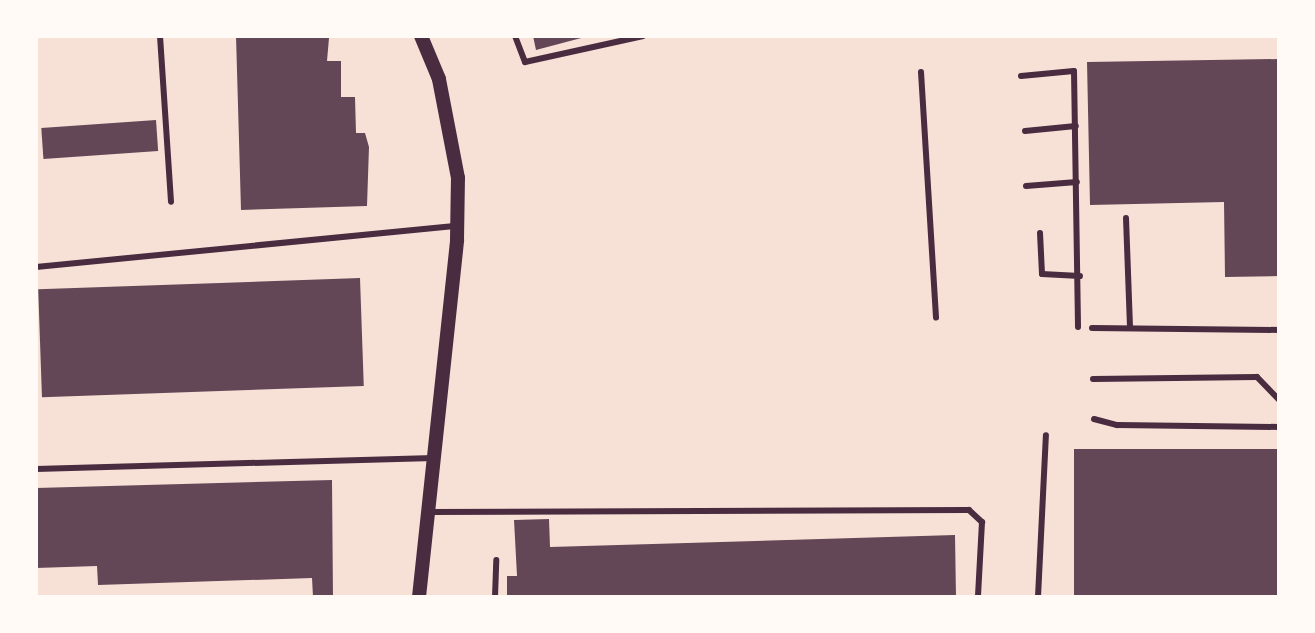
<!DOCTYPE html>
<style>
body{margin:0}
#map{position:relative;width:1315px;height:633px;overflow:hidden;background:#f7e1d7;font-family:Helvetica,sans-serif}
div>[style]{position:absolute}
.building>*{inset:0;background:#644757;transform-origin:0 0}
.service>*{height:6px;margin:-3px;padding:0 3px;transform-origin:3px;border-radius:3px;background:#4a2c40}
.tertiary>*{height:14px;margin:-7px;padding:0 7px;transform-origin:7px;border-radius:7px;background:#4a2c40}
span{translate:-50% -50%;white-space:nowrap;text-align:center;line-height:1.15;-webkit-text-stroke:8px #fffaf5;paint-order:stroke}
.frame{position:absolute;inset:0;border:38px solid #fffaf5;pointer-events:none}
</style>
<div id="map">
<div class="building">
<i style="clip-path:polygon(236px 36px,329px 38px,327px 61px,341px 61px,341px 97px,355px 97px,356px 133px,365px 133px,369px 147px,367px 206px,241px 210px)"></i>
<i style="clip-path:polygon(533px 36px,585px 36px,585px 37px,536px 50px)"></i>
<i style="clip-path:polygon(1279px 59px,1279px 276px,1225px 277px,1224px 202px,1090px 205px,1087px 62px)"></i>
<i style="left:156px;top:120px;width:31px;height:115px;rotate:86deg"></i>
<i style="left:360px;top:278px;width:108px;height:322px;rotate:88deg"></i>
<i style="left:1279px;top:449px;width:148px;height:205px;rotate:90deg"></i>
<i style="clip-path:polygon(332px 480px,333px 597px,313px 597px,312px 578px,98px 585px,97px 566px,36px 568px,36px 488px)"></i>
<i style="clip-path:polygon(549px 519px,550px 547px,955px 535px,956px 597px,507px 597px,507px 576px,517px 576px,514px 520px)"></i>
</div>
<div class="service">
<i style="left:160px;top:36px;width:166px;rotate:86.2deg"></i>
<i style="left:515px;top:36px;width:28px;rotate:69deg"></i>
<i style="left:525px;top:62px;width:121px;rotate:-12.4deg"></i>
<i style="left:921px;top:72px;width:246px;rotate:86.5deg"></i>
<i style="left:1021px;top:76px;width:53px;rotate:-5.4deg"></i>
<i style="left:1074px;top:71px;width:256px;rotate:89.1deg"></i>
<i style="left:1025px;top:131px;width:51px;rotate:-5.6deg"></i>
<i style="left:1026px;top:186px;width:51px;rotate:-4.5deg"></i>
<i style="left:1126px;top:218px;width:110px;rotate:87.9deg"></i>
<i style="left:1040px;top:233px;width:41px;rotate:87.2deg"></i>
<i style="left:1042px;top:274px;width:38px;rotate:3deg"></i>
<i style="left:36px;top:267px;width:423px;rotate:-5.6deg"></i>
<i style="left:1092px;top:328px;width:187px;rotate:0.6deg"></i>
<i style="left:1093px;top:379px;width:164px;rotate:-0.7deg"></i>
<i style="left:1257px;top:377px;width:32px;rotate:46deg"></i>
<i style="left:1094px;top:419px;width:24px;rotate:15deg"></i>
<i style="left:1117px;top:425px;width:162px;rotate:0.7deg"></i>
<i style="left:36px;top:469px;width:398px;rotate:-1.6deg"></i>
<i style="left:430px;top:512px;width:539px;rotate:-0.21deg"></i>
<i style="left:969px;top:510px;width:18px;rotate:43deg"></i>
<i style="left:982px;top:522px;width:75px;rotate:93.1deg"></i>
<i style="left:495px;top:597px;width:37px;rotate:-88deg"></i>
<i style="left:1038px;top:597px;width:162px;rotate:-87.2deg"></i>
</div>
<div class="tertiary">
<i style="left:419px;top:597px;width:359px;rotate:-83.9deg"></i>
<i style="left:457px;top:240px;width:62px;rotate:-89.1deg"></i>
<i style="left:458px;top:178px;width:101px;rotate:-100.9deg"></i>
<i style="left:439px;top:79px;width:47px;rotate:-112.7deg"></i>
</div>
<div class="frame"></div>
</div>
